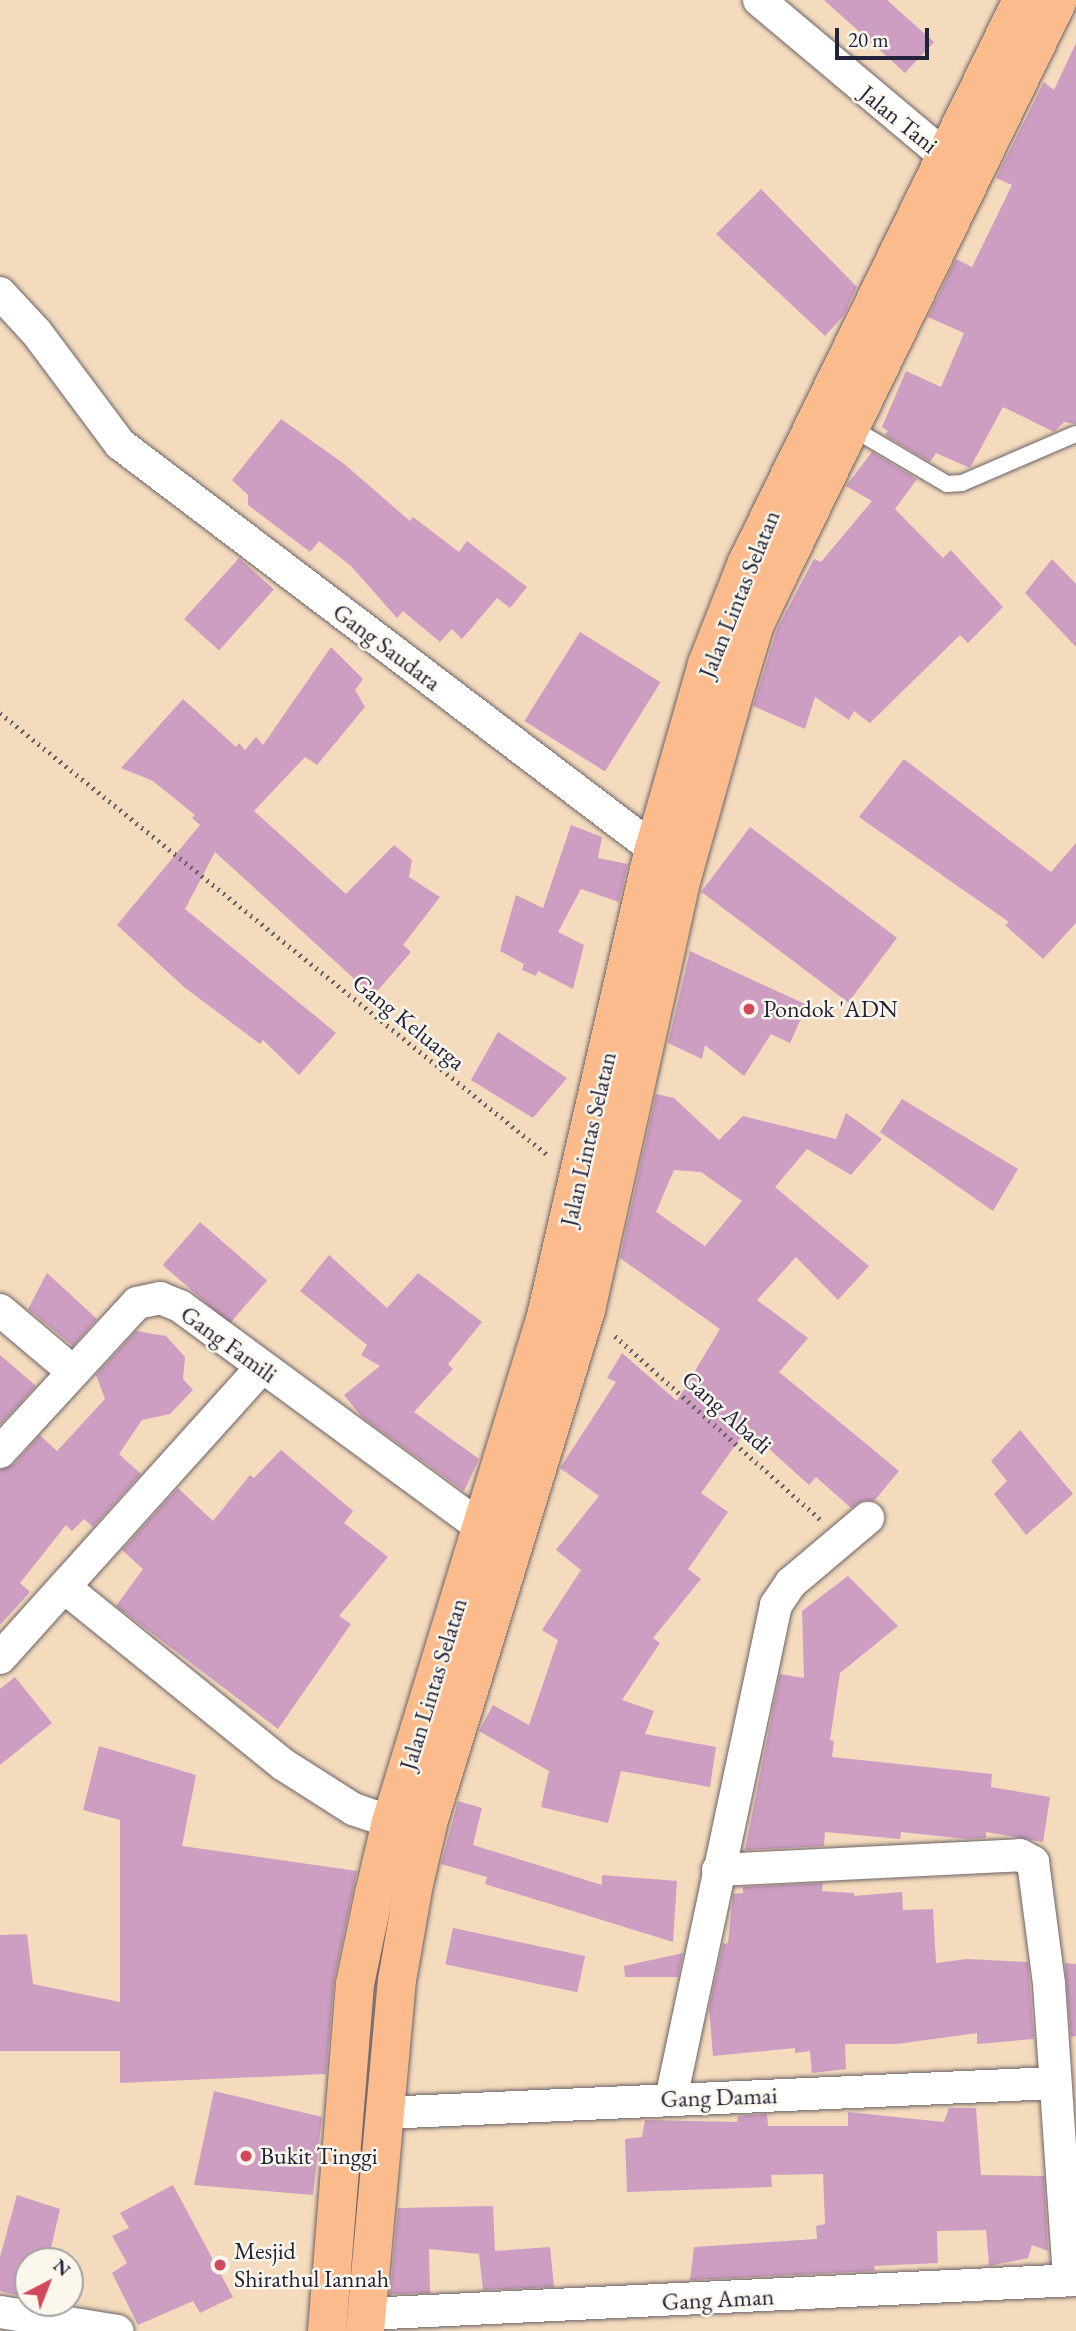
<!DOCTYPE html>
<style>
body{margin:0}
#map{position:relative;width:1076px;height:2331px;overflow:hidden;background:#f4dbbd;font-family:"EB Garamond",serif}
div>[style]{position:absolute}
.building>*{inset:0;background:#ce9dc2;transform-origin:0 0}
.path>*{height:4.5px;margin-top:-2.25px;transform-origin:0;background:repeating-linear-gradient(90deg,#6c6368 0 2px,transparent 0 7px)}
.roads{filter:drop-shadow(0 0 2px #6c6368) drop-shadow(0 0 2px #6c6368)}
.lane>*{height:16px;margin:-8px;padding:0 8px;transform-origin:8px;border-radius:8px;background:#fff}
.street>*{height:32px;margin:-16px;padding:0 16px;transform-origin:16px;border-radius:16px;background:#fff}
.highway>*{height:38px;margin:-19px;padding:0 19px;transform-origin:19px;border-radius:19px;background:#fbbb8d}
.dots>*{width:19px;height:19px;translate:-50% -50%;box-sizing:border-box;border:4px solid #fbf7ec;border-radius:50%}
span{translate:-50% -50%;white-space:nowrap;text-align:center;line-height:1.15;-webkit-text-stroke:5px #fbf7ec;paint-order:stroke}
.street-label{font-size:24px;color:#22223b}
.poi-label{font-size:24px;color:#22223b}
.left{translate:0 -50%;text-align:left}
.north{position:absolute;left:14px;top:2247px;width:70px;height:70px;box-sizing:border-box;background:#fbf7ec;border:2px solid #a4a2a5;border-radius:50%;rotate:42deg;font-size:19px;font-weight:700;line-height:28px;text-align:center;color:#22223b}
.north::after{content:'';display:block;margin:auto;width:24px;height:32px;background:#d1495b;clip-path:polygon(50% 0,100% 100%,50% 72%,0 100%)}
.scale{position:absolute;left:835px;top:28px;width:94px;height:32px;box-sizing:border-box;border:4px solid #22223b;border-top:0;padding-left:9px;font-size:21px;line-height:24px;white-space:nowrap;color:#22223b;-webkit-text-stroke:5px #fbf7ec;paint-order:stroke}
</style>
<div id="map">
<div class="building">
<i style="clip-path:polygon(824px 0,887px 0,934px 42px,905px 73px)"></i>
<i style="clip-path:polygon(1076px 43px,1076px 424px,1064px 422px,1054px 432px,1003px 407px,970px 468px,936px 453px,930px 462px,885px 435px,888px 431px,882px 427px,906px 371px,941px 387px,964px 333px,928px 317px,956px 259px,972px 267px,1012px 185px,996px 178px,1044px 82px,1054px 90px)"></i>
<i style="clip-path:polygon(761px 189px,857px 287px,844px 315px,825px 336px,716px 234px)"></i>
<i style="clip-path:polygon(281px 419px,343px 463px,410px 521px,413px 517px,459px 552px,467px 541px,527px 587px,510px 608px,497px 598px,462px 639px,452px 629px,440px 642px,403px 611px,397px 618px,351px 566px,319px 541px,310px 552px,248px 505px,248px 495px,232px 480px)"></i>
<i style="clip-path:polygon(872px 452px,917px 479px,895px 509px,943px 558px,951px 550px,1003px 607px,968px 643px,960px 635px,870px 723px,854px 711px,849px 720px,815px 697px,805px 729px,753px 706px,777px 629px,814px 559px,821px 562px,872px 501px,846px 486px)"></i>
<i style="left:239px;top:558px;width:47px;height:82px;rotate:42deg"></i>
<i style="clip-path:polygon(1052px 559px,1076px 584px,1076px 647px,1025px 593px)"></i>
<i style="left:580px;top:632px;width:95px;height:105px;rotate:32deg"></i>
<i style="clip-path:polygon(331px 647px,363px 679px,355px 690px,365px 707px,317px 765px,305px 757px,254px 811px,346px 894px,394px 845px,412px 860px,409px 877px,440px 897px,403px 945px,411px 952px,373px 996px,215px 852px,185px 909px,336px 1033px,299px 1075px,263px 1040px,260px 1044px,184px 987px,117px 925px,200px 825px,192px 818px,195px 815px,153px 781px,121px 768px,183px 699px,236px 747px,239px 743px,245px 750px,256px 737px,263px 745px)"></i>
<i style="clip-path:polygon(904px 759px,1051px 872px,1076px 843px,1076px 923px,1043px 959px,1005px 925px,1009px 922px,859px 817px)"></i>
<i style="clip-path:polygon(571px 825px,602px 837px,598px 858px,628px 864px,619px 902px,581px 889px,558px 932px,584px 945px,573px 989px,538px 971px,536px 976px,522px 970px,524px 964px,500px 951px,516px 895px,543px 908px)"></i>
<i style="left:750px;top:827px;width:184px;height:81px;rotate:37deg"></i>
<i style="clip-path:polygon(690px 951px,807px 1005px,790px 1043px,771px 1034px,744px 1076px,705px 1045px,702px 1059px,668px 1043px)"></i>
<i style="clip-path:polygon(498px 1032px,567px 1078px,533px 1118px,471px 1080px)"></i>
<i style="clip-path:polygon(evenodd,656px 1094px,674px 1098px,719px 1140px,743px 1116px,836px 1139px,846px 1113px,882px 1139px,851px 1175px,807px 1149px,775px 1187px,869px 1266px,838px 1300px,796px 1257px,757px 1300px,808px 1338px,779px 1372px,899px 1471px,874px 1501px,864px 1500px,851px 1508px,816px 1477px,809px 1485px,747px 1429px,701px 1493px,728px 1512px,688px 1569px,701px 1579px,653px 1638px,660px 1643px,622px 1700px,654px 1711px,645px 1734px,716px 1747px,710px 1787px,621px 1771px,608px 1823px,541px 1807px,549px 1771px,479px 1731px,493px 1705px,529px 1725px,558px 1640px,542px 1630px,581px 1570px,556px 1550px,599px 1496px,560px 1468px,616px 1382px,607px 1378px,622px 1353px,677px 1401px,720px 1329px,620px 1258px,656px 1094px,674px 1170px,701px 1172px,742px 1201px,705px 1246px,656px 1212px,674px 1170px)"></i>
<i style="clip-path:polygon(902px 1099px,1018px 1169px,993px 1211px,880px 1132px)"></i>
<i style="left:200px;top:1222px;width:89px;height:57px;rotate:41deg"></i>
<i style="clip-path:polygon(329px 1255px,387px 1308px,418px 1273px,482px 1322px,448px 1364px,453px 1369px,414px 1412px,479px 1459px,464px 1491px,362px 1417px,344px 1395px,380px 1366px,361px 1355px,367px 1345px,300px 1291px)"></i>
<i style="clip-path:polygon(47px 1273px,97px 1319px,73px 1346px,28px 1309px)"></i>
<i style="clip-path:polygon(136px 1331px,166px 1336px,185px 1357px,183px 1379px,193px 1390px,170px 1414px,142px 1420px,119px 1454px,141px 1474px,93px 1527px,84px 1519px,72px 1531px,66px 1525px,20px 1583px,30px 1592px,0 1625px,0 1470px,14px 1464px,40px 1435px,57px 1451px,105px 1399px,96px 1375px)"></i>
<i style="clip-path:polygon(0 1355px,36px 1386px,0 1425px)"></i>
<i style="clip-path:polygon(1020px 1430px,1073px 1494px,1026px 1535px,994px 1494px,1007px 1481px,991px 1461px)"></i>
<i style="clip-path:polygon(281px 1450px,353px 1511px,344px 1523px,388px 1557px,339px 1616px,351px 1624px,278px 1729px,116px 1606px,143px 1569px,122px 1550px,178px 1488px,213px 1521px,250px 1475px,254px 1478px)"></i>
<i style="clip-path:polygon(848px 1576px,898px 1626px,840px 1673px,830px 1740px,834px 1741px,832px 1757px,992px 1774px,991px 1787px,1050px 1797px,1043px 1842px,986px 1832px,986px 1838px,967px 1839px,901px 1832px,900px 1839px,825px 1832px,824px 1846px,745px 1850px,780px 1674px,804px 1678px,802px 1611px)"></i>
<i style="clip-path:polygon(15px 1677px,52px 1723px,0 1765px,0 1689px)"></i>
<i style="clip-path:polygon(99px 1746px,196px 1775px,182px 1846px,357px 1871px,334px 1980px,326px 2074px,120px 2083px,120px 2051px,0 2051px,0 1935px,27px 1934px,33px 1984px,120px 2002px,120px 1820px,83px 1810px)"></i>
<i style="clip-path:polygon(458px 1801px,482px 1808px,473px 1845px,602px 1885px,602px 1875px,677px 1881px,673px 1942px,485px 1884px,487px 1877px,441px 1864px)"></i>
<i style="clip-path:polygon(823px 1883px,822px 1891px,854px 1893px,854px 1896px,902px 1892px,903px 1910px,933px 1909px,936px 1963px,967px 1959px,1028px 1962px,1034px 2039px,977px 2044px,977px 2033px,897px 2044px,845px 2044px,846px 2069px,812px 2073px,810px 2051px,795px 2053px,795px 2048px,713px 2056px,709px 2008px,723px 1944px,728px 1943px,733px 1894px,743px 1893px,743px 1887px)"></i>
<i style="left:453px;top:1928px;width:135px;height:37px;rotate:12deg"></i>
<i style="clip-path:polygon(683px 1953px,678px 1977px,625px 1977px,624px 1966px)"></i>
<i style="clip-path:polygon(1065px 1963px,1076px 1964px,1076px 2036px,1071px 2037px)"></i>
<i style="clip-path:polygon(214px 2091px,322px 2117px,313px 2195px,194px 2185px)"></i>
<i style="clip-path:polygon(949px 2108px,976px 2108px,981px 2175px,1044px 2176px,1048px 2251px,1032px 2245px,1028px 2258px,989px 2266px,986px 2230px,937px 2231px,938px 2263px,874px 2266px,875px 2271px,690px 2280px,694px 2247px,817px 2239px,816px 2226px,825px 2224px,823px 2174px,771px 2175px,772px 2187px,627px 2192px,625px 2139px,642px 2137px,645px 2120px,737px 2122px,738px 2116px,767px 2114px,768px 2126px,848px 2126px,848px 2112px,944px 2122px)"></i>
<i style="clip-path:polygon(173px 2185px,233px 2297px,200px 2313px,193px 2301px,138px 2325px,112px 2273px,127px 2263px,112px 2236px,129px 2228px,120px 2213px)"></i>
<i style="clip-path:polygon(17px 2195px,60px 2209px,48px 2261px,28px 2261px,28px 2298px,0 2291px,0 2257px)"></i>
<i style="clip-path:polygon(493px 2206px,495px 2251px,550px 2247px,554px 2287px,483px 2290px,479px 2254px,429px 2249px,430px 2293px,390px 2294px,398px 2208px)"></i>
</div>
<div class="path">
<i style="left:0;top:713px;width:705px;rotate:38.9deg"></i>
<i style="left:615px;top:1336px;width:275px;rotate:41.8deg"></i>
</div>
<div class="roads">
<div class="lane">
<i style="left:852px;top:428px;width:110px;rotate:30.5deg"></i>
<i style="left:947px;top:484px;width:15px;rotate:-4deg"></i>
<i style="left:962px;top:483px;width:124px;rotate:-23.3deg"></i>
</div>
<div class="street">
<i style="left:759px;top:0;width:243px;rotate:40deg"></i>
<i style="left:0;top:293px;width:54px;rotate:47.2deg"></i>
<i style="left:37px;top:333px;width:139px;rotate:53.2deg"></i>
<i style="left:120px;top:444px;width:670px;rotate:37.18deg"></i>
<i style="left:0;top:1310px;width:93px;rotate:40.2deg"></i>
<i style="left:0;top:1452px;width:202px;rotate:-47.4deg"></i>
<i style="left:137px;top:1303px;width:24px;rotate:-12deg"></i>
<i style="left:160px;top:1298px;width:22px;rotate:22deg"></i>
<i style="left:180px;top:1306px;width:372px;rotate:36.3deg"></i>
<i style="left:64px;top:1587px;width:283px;rotate:39deg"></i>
<i style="left:284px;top:1765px;width:82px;rotate:32.5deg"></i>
<i style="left:353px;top:1809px;width:40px;rotate:18.9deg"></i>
<i style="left:0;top:1658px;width:390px;rotate:-48deg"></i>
<i style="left:718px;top:1870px;width:302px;rotate:-2.8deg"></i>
<i style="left:1020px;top:1855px;width:15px;rotate:28deg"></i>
<i style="left:1033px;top:1862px;width:123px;rotate:82.5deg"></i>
<i style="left:1049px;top:1984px;width:297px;rotate:86.1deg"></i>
<i style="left:671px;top:2099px;width:505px;rotate:-78deg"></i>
<i style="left:776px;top:1605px;width:27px;rotate:-56deg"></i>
<i style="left:791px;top:1583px;width:101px;rotate:-40.2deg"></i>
<i style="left:383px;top:2113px;width:673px;rotate:-2.56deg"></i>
<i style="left:0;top:2312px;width:119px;rotate:9.2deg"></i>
<i style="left:366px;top:2314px;width:711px;rotate:-2.74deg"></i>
</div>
<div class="highway">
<i style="left:327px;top:2331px;width:348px;rotate:-85.4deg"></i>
<i style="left:355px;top:1984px;width:92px;rotate:-78.1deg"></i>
<i style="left:374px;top:1894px;width:74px;rotate:-76.7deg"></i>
<i style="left:391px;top:1822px;width:529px;rotate:-72.97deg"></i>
<i style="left:546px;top:1316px;width:479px;rotate:-77deg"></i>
<i style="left:654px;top:849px;width:192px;rotate:-74deg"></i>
<i style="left:707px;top:664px;width:106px;rotate:-68.5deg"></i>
<i style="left:746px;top:565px;width:629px;rotate:-63.96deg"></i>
<i style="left:365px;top:2331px;width:352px;rotate:-84.8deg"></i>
<i style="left:397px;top:1980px;width:97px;rotate:-80deg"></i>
<i style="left:414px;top:1884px;width:66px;rotate:-76.8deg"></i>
<i style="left:429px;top:1820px;width:534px;rotate:-72.89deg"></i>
<i style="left:586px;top:1310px;width:443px;rotate:-77.5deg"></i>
<i style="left:682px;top:878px;width:206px;rotate:-74.2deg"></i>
<i style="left:738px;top:680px;width:59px;rotate:-73.1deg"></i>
<i style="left:755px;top:624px;width:55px;rotate:-64.4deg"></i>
<i style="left:779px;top:574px;width:638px;rotate:-64.08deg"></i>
</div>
</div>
<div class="dots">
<i style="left:749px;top:1009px;background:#d1495b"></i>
<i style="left:246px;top:2156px;background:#d1495b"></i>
<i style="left:220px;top:2265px;background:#d1495b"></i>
</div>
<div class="street-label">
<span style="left:899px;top:119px;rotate:39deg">Jalan Tani</span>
<span style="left:739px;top:594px;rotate:-68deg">Jalan Lintas Selatan</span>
<span style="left:387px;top:647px;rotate:37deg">Gang Saudara</span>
<span style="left:409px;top:1022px;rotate:39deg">Gang Keluarga</span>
<span style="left:588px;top:1139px;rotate:-77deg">Jalan Lintas Selatan</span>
<span style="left:229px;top:1344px;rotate:36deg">Gang Famili</span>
<span style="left:727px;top:1412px;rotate:42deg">Gang Abadi</span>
<span style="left:433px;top:1684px;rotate:-73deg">Jalan Lintas Selatan</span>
<span style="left:719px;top:2097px;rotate:-2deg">Gang Damai</span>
<span style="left:718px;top:2299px;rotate:-3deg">Gang Aman</span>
</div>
<div class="poi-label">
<span class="left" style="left:763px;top:1009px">Pondok 'ADN</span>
<span class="left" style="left:260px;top:2156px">Bukit Tinggi</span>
<span class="left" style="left:234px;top:2265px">Mesjid<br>Shirathul Iannah</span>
</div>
<div class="north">N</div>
<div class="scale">20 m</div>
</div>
